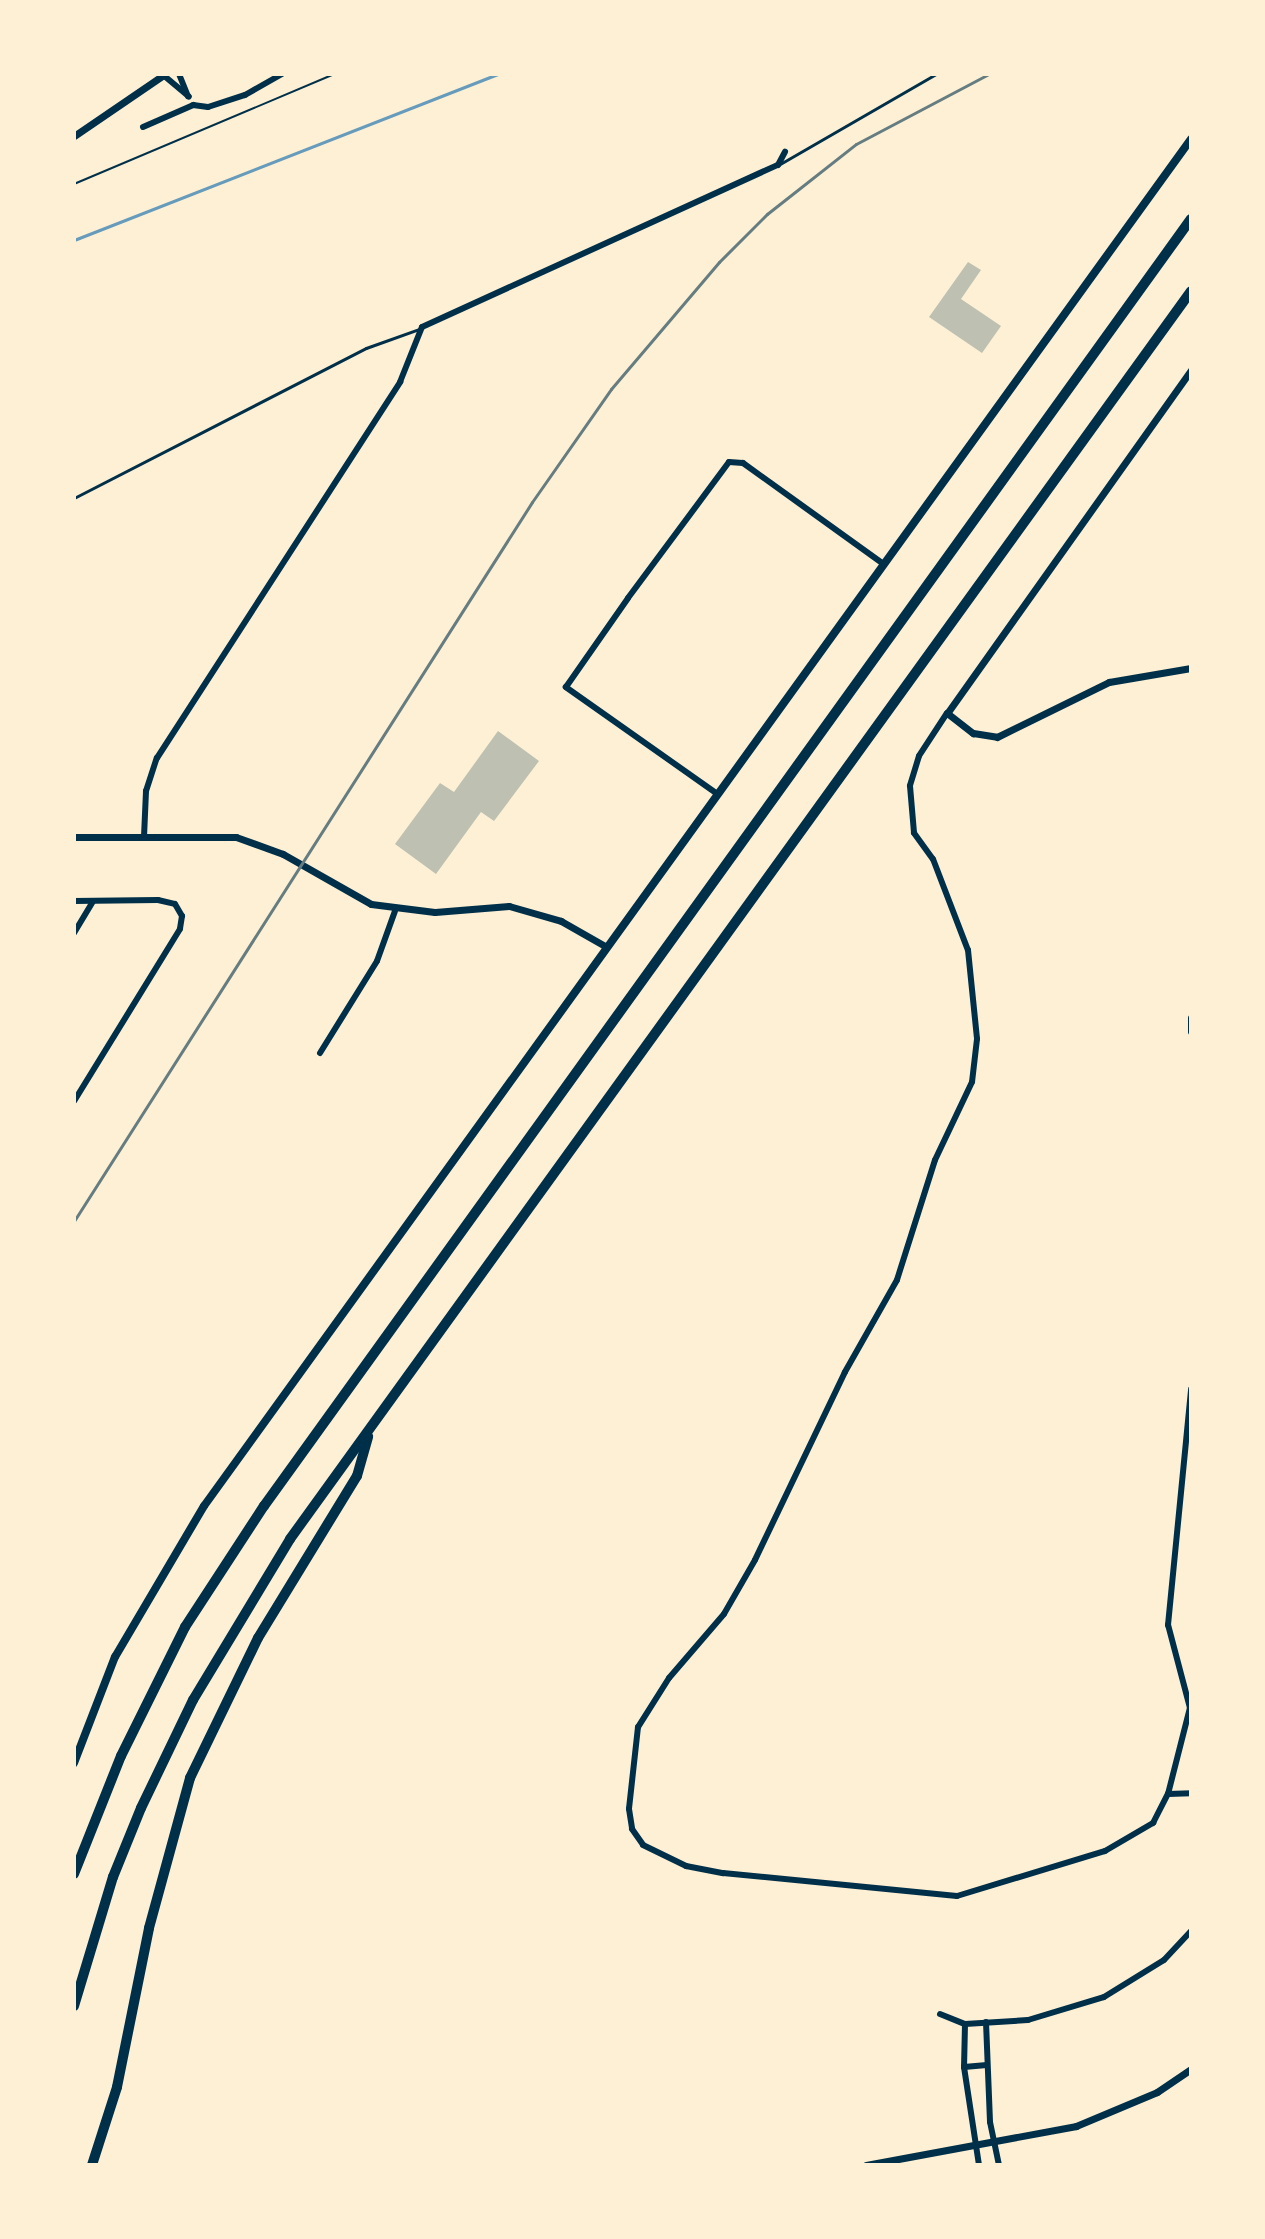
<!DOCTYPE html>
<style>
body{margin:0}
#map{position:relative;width:1265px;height:2239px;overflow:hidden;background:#fdf0d5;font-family:"DejaVu Sans",sans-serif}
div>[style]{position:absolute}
.stream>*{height:3px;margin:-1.5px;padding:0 1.5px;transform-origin:1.5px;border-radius:1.5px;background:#669bbc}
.building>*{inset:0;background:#bec0b2}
.path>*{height:2px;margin:-1px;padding:0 1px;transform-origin:1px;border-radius:1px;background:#003049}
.service>*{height:3px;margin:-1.5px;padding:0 1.5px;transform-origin:1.5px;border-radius:1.5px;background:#003049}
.minor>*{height:6px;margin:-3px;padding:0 3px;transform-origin:3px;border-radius:3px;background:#003049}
.tertiary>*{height:7px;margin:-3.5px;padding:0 3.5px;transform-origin:3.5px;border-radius:3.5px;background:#003049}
.secondary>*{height:8px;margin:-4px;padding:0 4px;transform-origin:4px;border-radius:4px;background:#003049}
.motorway>*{height:10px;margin:-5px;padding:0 5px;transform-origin:5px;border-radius:5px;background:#003049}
.rail>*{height:3px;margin:-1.5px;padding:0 1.5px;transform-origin:1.5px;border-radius:1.5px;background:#657d81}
span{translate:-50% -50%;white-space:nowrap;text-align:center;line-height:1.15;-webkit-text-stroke:6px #fdf0d5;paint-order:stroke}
.frame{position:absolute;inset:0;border:76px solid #fdf0d5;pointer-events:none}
</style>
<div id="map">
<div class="stream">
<i style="left:74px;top:240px;width:455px;rotate:-21.4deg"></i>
</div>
<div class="building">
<i style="clip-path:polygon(968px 262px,981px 270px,961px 299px,1001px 326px,982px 353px,929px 317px)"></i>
<i style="clip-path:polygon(498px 731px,539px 761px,494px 821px,481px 812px,436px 874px,395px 844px,440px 783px,454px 792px)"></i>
</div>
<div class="path">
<i style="left:74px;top:184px;width:282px;rotate:-22.9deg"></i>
</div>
<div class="service">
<i style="left:780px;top:164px;width:180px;rotate:-30deg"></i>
<i style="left:74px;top:498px;width:328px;rotate:-27.2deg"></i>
<i style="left:366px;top:348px;width:56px;rotate:-19.7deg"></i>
</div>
<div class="minor">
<i style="left:162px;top:74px;width:35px;rotate:40deg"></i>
<i style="left:179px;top:74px;width:24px;rotate:68deg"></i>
<i style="left:143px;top:127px;width:55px;rotate:-23.7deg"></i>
<i style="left:193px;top:105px;width:15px;rotate:8deg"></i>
<i style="left:208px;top:107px;width:39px;rotate:-18deg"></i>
<i style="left:245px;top:95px;width:43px;rotate:-29.6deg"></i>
<i style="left:947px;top:713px;width:51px;rotate:123.1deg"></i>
<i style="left:919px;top:756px;width:31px;rotate:107deg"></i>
<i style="left:910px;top:786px;width:47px;rotate:85.1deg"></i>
<i style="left:914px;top:833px;width:32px;rotate:54deg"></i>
<i style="left:933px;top:859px;width:97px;rotate:69deg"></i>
<i style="left:968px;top:950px;width:89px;rotate:84.2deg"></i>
<i style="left:977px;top:1039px;width:43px;rotate:96.6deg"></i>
<i style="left:972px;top:1082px;width:86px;rotate:115.4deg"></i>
<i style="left:935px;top:1160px;width:126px;rotate:107.6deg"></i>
<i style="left:897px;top:1280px;width:106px;rotate:119.5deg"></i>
<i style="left:845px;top:1372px;width:208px;rotate:115.6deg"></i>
<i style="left:755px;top:1560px;width:62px;rotate:119.9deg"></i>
<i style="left:724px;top:1614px;width:84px;rotate:130.7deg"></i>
<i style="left:669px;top:1678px;width:58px;rotate:122.3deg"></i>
<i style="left:638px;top:1727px;width:82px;rotate:96.3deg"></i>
<i style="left:629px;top:1809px;width:20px;rotate:81deg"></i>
<i style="left:632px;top:1829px;width:19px;rotate:55deg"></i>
<i style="left:643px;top:1845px;width:48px;rotate:26deg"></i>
<i style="left:686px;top:1866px;width:38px;rotate:11deg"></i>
<i style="left:723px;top:1873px;width:235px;rotate:5.6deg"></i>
<i style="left:957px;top:1896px;width:155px;rotate:-16.9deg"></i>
<i style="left:1105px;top:1851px;width:56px;rotate:-30.3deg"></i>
<i style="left:1153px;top:1823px;width:33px;rotate:-63deg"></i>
<i style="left:1168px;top:1794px;width:89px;rotate:-75.7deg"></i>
<i style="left:1190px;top:1708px;width:86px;rotate:-104.8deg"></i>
<i style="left:1168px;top:1625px;width:237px;rotate:-84.4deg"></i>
<i style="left:716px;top:793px;width:184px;rotate:-144.8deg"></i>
<i style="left:566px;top:687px;width:108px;rotate:-55.1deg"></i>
<i style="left:628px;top:598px;width:169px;rotate:-53.4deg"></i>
<i style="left:729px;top:462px;width:14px;rotate:4deg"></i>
<i style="left:743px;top:463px;width:170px;rotate:35.7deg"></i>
<i style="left:144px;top:837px;width:46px;rotate:-87.5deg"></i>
<i style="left:146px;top:791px;width:35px;rotate:-72deg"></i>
<i style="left:157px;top:758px;width:448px;rotate:-57.1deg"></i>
<i style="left:400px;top:382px;width:59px;rotate:-68.2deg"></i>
<i style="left:422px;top:327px;width:391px;rotate:-24.5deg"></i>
<i style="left:778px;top:165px;width:15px;rotate:-62deg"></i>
<i style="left:74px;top:901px;width:84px;rotate:-0.7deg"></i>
<i style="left:158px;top:900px;width:17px;rotate:13deg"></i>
<i style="left:175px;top:904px;width:14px;rotate:60deg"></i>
<i style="left:182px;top:916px;width:13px;rotate:99deg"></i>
<i style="left:180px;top:929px;width:202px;rotate:121.6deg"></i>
<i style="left:74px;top:933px;width:37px;rotate:-59deg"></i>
<i style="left:1191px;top:1018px;width:14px;rotate:90deg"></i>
<i style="left:320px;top:1053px;width:108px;rotate:-58.2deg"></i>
<i style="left:377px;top:961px;width:53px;rotate:-70.2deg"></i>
<i style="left:1168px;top:1794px;width:23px;rotate:-2deg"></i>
<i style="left:940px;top:2014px;width:27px;rotate:22deg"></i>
<i style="left:965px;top:2024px;width:63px;rotate:-3.6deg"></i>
<i style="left:1028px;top:2020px;width:79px;rotate:-16.8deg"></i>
<i style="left:1104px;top:1997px;width:70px;rotate:-31.7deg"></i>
<i style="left:1164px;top:1960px;width:40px;rotate:-47deg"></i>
<i style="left:986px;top:2022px;width:100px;rotate:87.7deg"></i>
<i style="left:990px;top:2122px;width:44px;rotate:78.2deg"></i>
<i style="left:965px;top:2024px;width:43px;rotate:91.3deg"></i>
<i style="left:964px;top:2067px;width:99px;rotate:81.3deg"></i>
<i style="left:964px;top:2067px;width:23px;rotate:-5deg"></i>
</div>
<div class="tertiary">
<i style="left:74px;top:136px;width:110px;rotate:-34.3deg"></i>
<i style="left:1191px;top:370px;width:421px;rotate:125.4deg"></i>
<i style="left:947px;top:713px;width:33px;rotate:38deg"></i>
<i style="left:973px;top:733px;width:24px;rotate:9deg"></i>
<i style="left:997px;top:737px;width:125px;rotate:-26.2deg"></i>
<i style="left:1109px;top:682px;width:83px;rotate:-9.7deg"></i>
<i style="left:74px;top:837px;width:162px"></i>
<i style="left:236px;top:837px;width:50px;rotate:19.9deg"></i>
<i style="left:283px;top:854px;width:101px;rotate:29.6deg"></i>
<i style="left:371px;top:904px;width:64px;rotate:7.1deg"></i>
<i style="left:435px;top:912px;width:74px;rotate:-4.6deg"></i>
<i style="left:509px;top:906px;width:54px;rotate:16.1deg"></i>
<i style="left:561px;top:921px;width:51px;rotate:29.6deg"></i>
<i style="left:866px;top:2165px;width:214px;rotate:-10.5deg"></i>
<i style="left:1076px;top:2126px;width:88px;rotate:-22.8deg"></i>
<i style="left:1157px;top:2092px;width:41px;rotate:-34.1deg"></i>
</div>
<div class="secondary">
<i style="left:74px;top:1763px;width:114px;rotate:-68.9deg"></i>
<i style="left:115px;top:1657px;width:175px;rotate:-59.5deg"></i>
<i style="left:204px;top:1506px;width:1686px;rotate:-54.17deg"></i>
</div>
<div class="motorway">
<i style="left:74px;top:1874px;width:127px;rotate:-68.3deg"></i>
<i style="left:121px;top:1756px;width:144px;rotate:-63.6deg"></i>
<i style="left:185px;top:1627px;width:145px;rotate:-56.9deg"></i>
<i style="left:264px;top:1506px;width:1586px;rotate:-54.24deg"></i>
<i style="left:74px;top:2006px;width:135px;rotate:-73.2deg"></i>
<i style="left:113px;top:1877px;width:74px;rotate:-67.9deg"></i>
<i style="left:141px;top:1808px;width:120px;rotate:-64.3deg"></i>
<i style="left:193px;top:1700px;width:188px;rotate:-58.9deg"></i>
<i style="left:290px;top:1539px;width:1539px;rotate:-54.17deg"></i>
<i style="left:92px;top:2165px;width:82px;rotate:-72.2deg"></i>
<i style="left:117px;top:2087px;width:162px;rotate:-78.6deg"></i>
<i style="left:149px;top:1928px;width:156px;rotate:-74.7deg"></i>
<i style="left:190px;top:1778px;width:156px;rotate:-64.1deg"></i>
<i style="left:258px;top:1638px;width:190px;rotate:-58.6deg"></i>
<i style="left:357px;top:1476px;width:41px;rotate:-74.2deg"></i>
</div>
<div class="rail">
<i style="left:74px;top:1221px;width:852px;rotate:-57.5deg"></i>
<i style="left:532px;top:502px;width:138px;rotate:-55deg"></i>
<i style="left:611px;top:389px;width:167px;rotate:-49.6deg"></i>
<i style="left:719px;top:262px;width:68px;rotate:-45deg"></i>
<i style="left:767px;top:214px;width:113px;rotate:-38.2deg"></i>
<i style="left:856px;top:144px;width:150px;rotate:-27.8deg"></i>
</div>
<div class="frame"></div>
</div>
